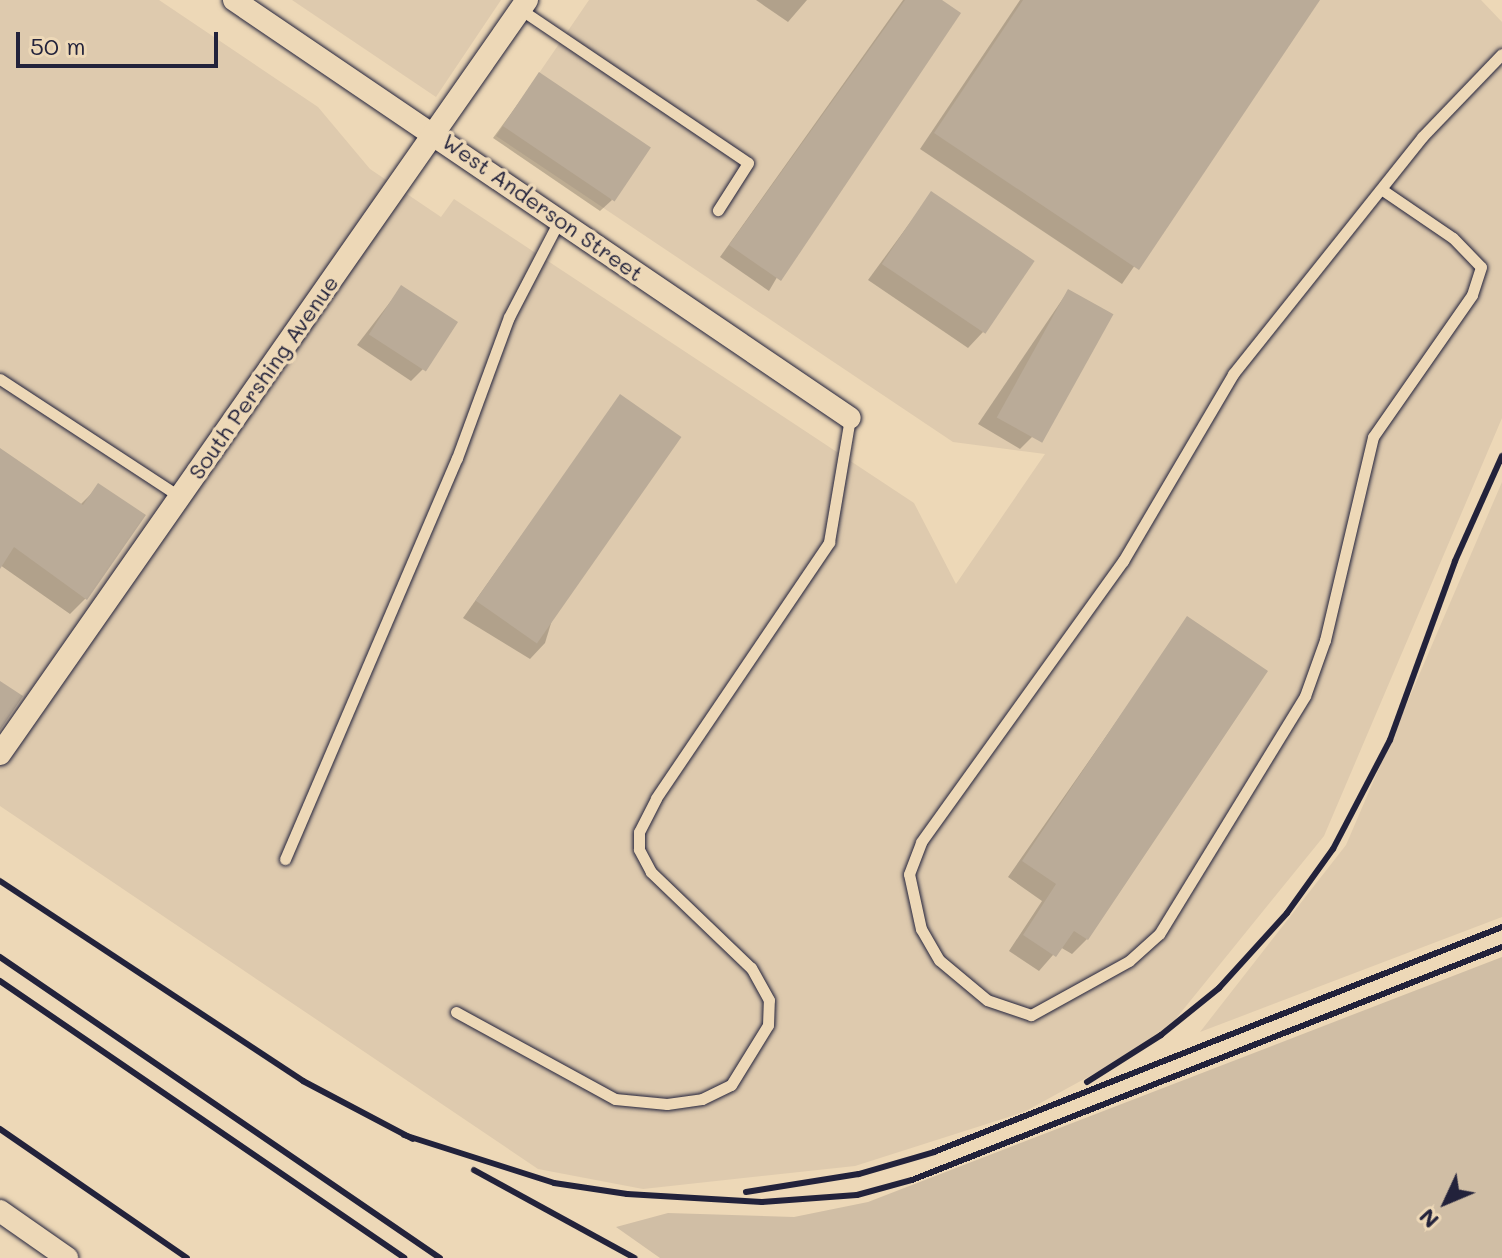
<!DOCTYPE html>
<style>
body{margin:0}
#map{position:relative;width:1502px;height:1258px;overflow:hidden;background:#edd8b7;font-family:Mali,sans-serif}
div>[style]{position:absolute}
.built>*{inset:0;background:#decaae}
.green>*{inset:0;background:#d0bea5}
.shadow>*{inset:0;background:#0003}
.building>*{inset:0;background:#baab98;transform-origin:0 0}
.roads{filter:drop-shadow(0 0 2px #22223b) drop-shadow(0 0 2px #22223b)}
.service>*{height:11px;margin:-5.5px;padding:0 5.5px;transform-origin:5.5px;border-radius:5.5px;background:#edd8b7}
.minor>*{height:22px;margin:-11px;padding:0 11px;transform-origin:11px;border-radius:11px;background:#edd8b7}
.rail>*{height:6px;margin:-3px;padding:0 3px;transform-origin:3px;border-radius:3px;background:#22223b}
span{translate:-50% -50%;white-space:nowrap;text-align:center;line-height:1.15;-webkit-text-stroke:7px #edd8b7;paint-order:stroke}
.street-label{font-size:22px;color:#22223b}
.north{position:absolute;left:1406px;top:1162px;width:80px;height:80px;-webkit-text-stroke:6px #edd8b7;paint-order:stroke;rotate:226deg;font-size:22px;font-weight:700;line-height:32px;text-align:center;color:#22223b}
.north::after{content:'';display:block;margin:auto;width:28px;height:36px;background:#22223b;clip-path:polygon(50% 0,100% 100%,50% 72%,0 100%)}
.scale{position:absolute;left:16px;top:32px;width:202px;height:36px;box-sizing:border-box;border:4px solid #22223b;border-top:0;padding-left:10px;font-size:24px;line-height:28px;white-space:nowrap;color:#22223b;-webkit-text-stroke:6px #edd8b7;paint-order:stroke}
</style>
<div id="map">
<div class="built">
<i style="clip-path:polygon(0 0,159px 0,318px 107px,370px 169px,441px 217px,454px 199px,914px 503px,956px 584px,1045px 454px,953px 442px,496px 136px,589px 0,1481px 0,1502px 22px,1502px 418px,1324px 836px,1161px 1037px,1024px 1112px,855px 1166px,643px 1189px,538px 1169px,0 806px)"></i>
<i style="clip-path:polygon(292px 0,501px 0,436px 97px)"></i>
<i style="clip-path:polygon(1502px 482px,1502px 917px,1200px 1032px,1346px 845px)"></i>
</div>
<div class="green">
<i style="clip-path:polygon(1502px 957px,1502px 1258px,660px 1258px,616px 1227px,668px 1213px,794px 1217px,868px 1202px)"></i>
</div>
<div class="shadow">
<i style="clip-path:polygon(756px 0,807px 0,788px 22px)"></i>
<i style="clip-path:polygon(903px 0,939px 0,769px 291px,720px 257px)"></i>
<i style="clip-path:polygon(1020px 0,1317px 0,1122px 284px,920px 149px)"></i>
<i style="clip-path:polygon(539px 75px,612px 200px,600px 211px,493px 138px)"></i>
<i style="clip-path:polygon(931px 194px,983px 332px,968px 348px,868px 280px)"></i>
<i style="clip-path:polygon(401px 288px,423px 369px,411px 381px,357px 345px)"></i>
<i style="clip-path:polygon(1068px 291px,1032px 437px,1020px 449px,978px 424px)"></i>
<i style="clip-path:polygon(620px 397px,545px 643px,530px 659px,463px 618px)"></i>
<i style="clip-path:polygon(0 451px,80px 505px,99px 486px,86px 598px,70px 614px,0 565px)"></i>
<i style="clip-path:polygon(1188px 619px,1087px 939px,1072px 954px,1060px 947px,1039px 971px,1009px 951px,1042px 901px,1008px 877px)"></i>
</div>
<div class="building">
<i style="clip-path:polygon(905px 0,942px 0,961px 13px,781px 281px,729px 245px)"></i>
<i style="clip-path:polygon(1023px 0,1320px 0,1139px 270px,934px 133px)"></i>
<i style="left:539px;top:72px;width:135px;height:65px;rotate:34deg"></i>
<i style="left:931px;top:191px;width:125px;height:88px;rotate:34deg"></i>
<i style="left:401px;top:285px;width:68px;height:59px;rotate:33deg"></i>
<i style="left:1068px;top:289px;width:52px;height:147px;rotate:29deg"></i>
<i style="left:620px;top:394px;width:75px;height:252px;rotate:35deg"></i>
<i style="clip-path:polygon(0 448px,83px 505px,98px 483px,146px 515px,87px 600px,14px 547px,0 569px)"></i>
<i style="clip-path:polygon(1187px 616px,1268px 671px,1088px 940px,1074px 931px,1056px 957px,1023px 935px,1056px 884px,1022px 861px)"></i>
<i style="clip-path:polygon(0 681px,23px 696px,0 730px)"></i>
</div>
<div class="roads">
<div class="service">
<i style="left:520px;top:9px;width:275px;rotate:34deg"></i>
<i style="left:748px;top:163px;width:56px;rotate:122.6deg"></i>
<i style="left:1384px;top:191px;width:83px;rotate:34.3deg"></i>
<i style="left:1453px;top:238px;width:40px;rotate:46deg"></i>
<i style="left:1481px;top:267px;width:29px;rotate:108deg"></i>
<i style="left:1472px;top:295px;width:173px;rotate:124.9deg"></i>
<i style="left:1373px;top:437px;width:209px;rotate:103.3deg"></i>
<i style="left:1325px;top:640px;width:59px;rotate:109.7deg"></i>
<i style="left:1305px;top:696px;width:279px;rotate:121.5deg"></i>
<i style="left:1159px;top:934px;width:40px;rotate:138deg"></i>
<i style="left:1129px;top:961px;width:112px;rotate:151.1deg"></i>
<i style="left:1031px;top:1015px;width:46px;rotate:-161.2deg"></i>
<i style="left:987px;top:1000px;width:62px;rotate:-140.2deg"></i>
<i style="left:939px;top:960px;width:36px;rotate:-120deg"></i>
<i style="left:921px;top:929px;width:56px;rotate:-102.3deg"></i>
<i style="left:909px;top:874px;width:34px;rotate:-69deg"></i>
<i style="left:921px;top:842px;width:346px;rotate:-54.3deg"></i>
<i style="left:1123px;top:561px;width:217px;rotate:-59.5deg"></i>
<i style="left:1233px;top:374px;width:303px;rotate:-51.4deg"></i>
<i style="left:1422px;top:137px;width:115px;rotate:-46.1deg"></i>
<i style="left:0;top:379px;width:215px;rotate:33.2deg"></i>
<i style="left:285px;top:859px;width:436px;rotate:-66.8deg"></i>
<i style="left:457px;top:458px;width:150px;rotate:-69.8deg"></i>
<i style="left:509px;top:317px;width:110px;rotate:-62.5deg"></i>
<i style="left:456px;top:1012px;width:181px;rotate:28.7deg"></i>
<i style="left:615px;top:1099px;width:52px;rotate:5.5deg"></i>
<i style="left:667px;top:1104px;width:35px;rotate:-8deg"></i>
<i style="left:702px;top:1099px;width:32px;rotate:-26deg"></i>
<i style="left:731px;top:1085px;width:70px;rotate:-58.3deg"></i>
<i style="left:768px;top:1025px;width:25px;rotate:-88deg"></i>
<i style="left:769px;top:1000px;width:37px;rotate:-119deg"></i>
<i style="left:751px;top:968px;width:139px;rotate:-136.2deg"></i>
<i style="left:651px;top:872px;width:26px;rotate:-118deg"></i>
<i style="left:639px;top:849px;width:17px;rotate:-90deg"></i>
<i style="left:639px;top:832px;width:38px;rotate:-63deg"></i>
<i style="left:656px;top:798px;width:309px;rotate:-55.9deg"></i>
<i style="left:829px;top:542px;width:126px;rotate:-80.4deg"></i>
</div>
<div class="minor">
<i style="left:234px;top:0;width:744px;rotate:34.16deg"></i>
<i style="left:0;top:754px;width:920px;rotate:-55.05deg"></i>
<i style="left:0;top:1211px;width:82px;rotate:35deg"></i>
</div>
</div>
<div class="rail">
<i style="left:0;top:881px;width:363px;rotate:33.4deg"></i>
<i style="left:303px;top:1081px;width:124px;rotate:27.8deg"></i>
<i style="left:0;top:957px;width:533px;rotate:34.38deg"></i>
<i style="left:0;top:981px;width:490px;rotate:34.4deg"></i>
<i style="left:1087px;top:1082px;width:88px;rotate:-32.4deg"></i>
<i style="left:1161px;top:1035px;width:75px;rotate:-39deg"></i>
<i style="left:1219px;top:988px;width:101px;rotate:-47.8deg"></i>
<i style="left:1287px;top:913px;width:79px;rotate:-54.3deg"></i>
<i style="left:1333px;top:849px;width:123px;rotate:-62.4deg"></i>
<i style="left:1390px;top:740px;width:190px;rotate:-70deg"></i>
<i style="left:1455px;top:561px;width:115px;rotate:-65.9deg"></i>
<i style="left:0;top:1129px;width:227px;rotate:34.6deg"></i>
<i style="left:404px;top:1135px;width:157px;rotate:17.7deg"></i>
<i style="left:554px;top:1183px;width:74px;rotate:8.6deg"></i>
<i style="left:627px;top:1194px;width:135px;rotate:3.4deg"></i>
<i style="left:762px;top:1202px;width:95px;rotate:-4.2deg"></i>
<i style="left:857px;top:1195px;width:57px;rotate:-15.3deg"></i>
<i style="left:912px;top:1180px;width:634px;rotate:-21.55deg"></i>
<i style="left:474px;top:1170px;width:183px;rotate:28.7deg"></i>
<i style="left:746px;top:1192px;width:114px;rotate:-9.1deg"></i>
<i style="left:859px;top:1174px;width:78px;rotate:-16.3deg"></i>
<i style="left:934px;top:1152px;width:611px;rotate:-21.61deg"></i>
</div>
<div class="street-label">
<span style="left:543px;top:207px;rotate:35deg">West Anderson Street</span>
<span style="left:263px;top:377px;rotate:-55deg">South Pershing Avenue</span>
</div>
<div class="north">N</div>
<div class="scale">50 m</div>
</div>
